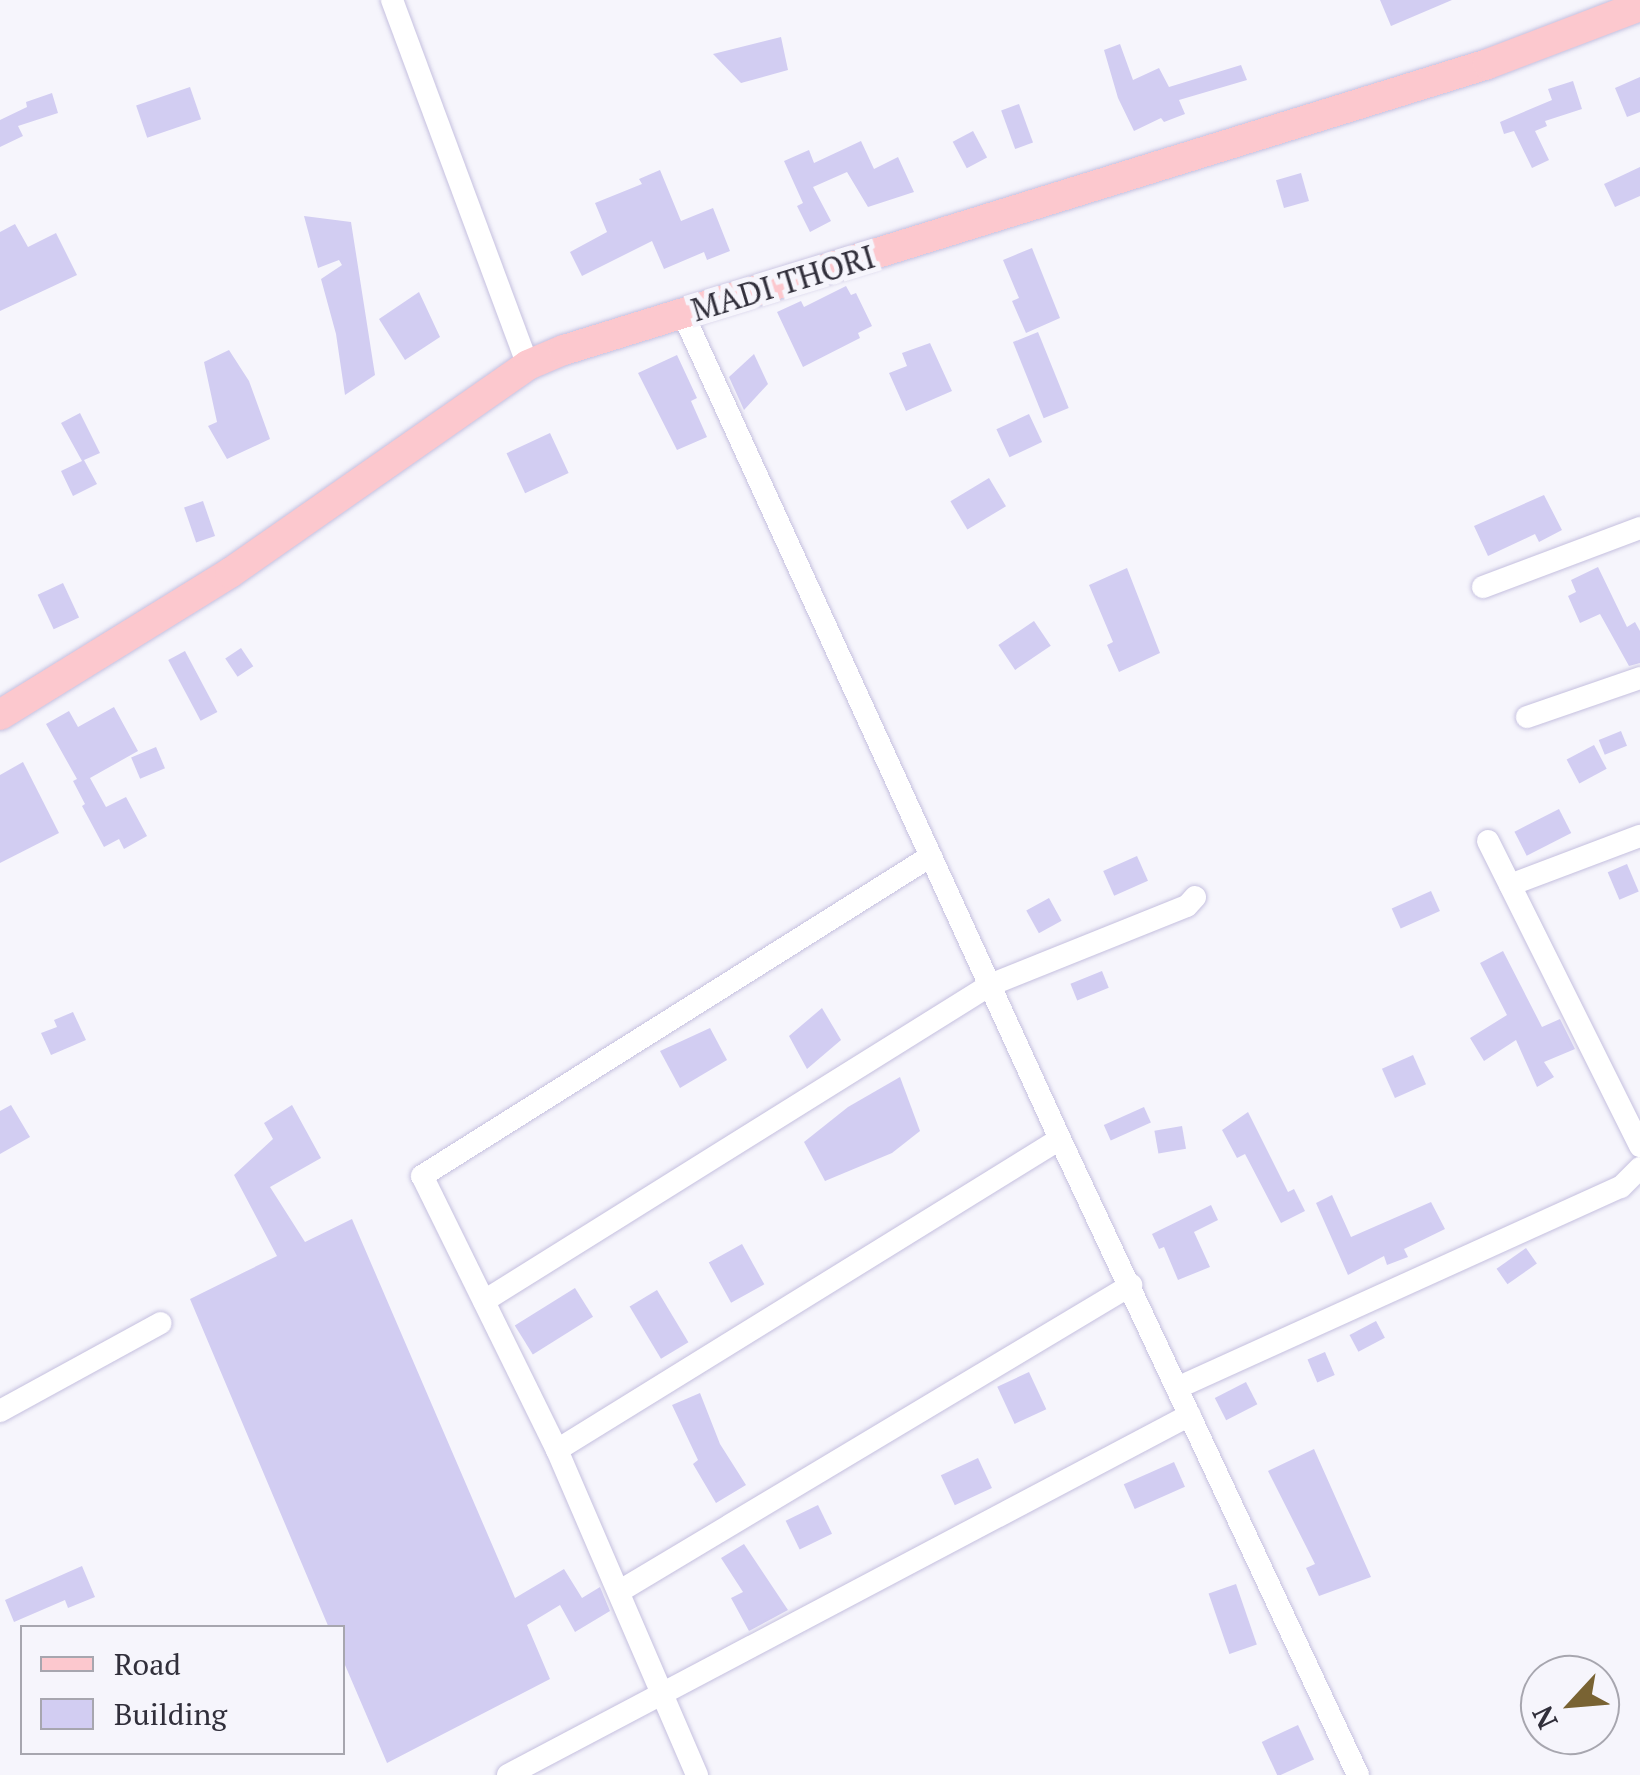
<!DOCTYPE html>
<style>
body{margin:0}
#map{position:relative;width:1640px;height:1775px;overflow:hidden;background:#f6f5fc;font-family:"PT Serif",serif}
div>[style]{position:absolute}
.building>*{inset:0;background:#d2cdf2;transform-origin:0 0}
.roads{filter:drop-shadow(0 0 2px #c5c0df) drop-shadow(0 0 2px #c5c0df)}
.minor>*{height:22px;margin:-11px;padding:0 11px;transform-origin:11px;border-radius:11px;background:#fff}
.major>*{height:30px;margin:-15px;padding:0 15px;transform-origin:15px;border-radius:15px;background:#fcc8ce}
span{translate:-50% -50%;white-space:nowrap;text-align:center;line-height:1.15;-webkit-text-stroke:10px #f6f5fc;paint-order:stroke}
.street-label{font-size:32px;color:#312f3b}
.legend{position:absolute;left:20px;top:1625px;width:325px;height:130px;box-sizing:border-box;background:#f6f5fc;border:2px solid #a7a6af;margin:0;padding:12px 18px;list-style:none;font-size:30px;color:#312f3b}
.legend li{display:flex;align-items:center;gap:20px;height:50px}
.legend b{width:50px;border:2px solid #a7a6af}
.north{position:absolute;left:1520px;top:1655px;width:100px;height:100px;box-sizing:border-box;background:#f6f5fc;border:2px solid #a7a6af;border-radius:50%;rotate:244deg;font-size:28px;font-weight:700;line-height:40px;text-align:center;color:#312f3b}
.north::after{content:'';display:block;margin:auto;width:35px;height:45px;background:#796333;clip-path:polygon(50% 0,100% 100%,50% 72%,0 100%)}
</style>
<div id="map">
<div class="building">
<i style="clip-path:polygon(1380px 0,1452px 0,1391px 26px)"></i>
<i style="clip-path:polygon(781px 37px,788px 70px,741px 83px,713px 54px)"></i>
<i style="clip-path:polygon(1120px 44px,1133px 80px,1159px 68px,1169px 87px,1241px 65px,1247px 80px,1179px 100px,1185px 114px,1164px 122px,1161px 118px,1134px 131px,1118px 98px,1104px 50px)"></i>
<i style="clip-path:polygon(1640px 77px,1640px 112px,1627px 117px,1615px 88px)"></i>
<i style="clip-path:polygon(1573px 81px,1582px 109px,1545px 121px,1547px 126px,1535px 131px,1549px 160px,1532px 168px,1514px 131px,1504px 134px,1500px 122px,1552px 100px,1548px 89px)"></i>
<i style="left:190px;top:87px;width:34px;height:57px;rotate:71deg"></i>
<i style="clip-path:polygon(52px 93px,58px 113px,18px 126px,23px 136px,0 147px,0 120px,27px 107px,26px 102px)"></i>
<i style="left:1019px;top:104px;width:41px;height:19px;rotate:70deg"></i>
<i style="left:973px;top:131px;width:30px;height:23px;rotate:62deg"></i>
<i style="clip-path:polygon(861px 141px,874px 169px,898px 157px,914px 192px,868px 207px,847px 172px,813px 187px,831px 221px,810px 232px,797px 206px,803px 203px,784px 161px,809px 150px,814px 163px)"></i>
<i style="clip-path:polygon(1640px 167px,1640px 196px,1615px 207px,1604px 184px)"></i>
<i style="clip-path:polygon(660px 170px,681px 221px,713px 208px,730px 251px,707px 260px,704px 252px,664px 269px,652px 241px,582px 276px,570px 252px,607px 232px,595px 203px,642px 184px,639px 179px)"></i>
<i style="left:1301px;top:173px;width:29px;height:26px;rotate:74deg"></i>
<i style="clip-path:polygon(304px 216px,351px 222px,375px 375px,345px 395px,336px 334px,321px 279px,342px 265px,339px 260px,318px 268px)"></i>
<i style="clip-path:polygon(15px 224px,28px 247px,56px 233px,77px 275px,0 311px,0 232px)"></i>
<i style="clip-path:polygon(1032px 248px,1060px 318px,1026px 333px,1012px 301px,1019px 298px,1003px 260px)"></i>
<i style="clip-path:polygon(846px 286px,851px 295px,856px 293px,872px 326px,858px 333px,860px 338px,803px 367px,777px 312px,801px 301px,804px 307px)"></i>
<i style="clip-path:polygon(419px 292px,440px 337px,405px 360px,379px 319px)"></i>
<i style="left:1038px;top:332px;width:82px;height:27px;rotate:68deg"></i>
<i style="clip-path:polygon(930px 343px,952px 391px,906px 411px,889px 373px,907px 366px,902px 353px)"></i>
<i style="clip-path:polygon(229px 350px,249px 381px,270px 439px,227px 459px,208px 426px,217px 422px,204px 362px)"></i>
<i style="clip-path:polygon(754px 354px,768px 384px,744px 410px,729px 377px)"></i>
<i style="clip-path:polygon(677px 355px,697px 398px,691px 401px,707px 437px,677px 450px,638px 373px)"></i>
<i style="clip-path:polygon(80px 413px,100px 453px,84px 460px,97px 484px,73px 496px,61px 471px,82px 461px,61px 423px)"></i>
<i style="left:1029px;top:414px;width:31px;height:36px;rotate:65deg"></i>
<i style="left:550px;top:433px;width:44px;height:48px;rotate:65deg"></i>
<i style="left:989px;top:478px;width:33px;height:45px;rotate:59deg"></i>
<i style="clip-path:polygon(1544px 495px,1562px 530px,1539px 542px,1535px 534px,1488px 556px,1474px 526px)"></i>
<i style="left:203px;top:501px;width:37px;height:20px;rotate:71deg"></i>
<i style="clip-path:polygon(1598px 567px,1627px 627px,1635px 622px,1640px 631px,1640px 663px,1629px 666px,1600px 614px,1580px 623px,1568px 596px,1576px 592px,1571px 580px)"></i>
<i style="clip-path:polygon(1127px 568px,1160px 653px,1119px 672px,1107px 645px,1113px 642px,1089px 585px)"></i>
<i style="left:63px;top:583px;width:38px;height:28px;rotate:65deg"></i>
<i style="left:1034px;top:621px;width:30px;height:43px;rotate:56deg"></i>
<i style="left:241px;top:648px;width:22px;height:19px;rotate:56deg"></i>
<i style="left:185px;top:651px;width:69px;height:19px;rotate:62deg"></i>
<i style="clip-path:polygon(114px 707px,138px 751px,90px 778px,106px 807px,126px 797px,147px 836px,124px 849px,119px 839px,104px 847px,82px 806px,85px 804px,73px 781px,77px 779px,46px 724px,69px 711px,78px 727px)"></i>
<i style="left:1621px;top:731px;width:16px;height:24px;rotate:68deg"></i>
<i style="left:1594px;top:745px;width:27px;height:31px;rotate:62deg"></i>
<i style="left:156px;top:747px;width:23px;height:27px;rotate:67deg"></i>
<i style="clip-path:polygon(23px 762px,59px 833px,0 863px,0 775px)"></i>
<i style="left:1559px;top:809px;width:27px;height:50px;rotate:63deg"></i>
<i style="left:1137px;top:856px;width:27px;height:37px;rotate:66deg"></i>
<i style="left:1627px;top:864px;width:30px;height:21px;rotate:67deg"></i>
<i style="left:1431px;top:891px;width:22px;height:43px;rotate:66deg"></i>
<i style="left:1049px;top:898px;width:26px;height:26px;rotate:61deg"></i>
<i style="clip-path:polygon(1503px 951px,1542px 1027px,1560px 1019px,1575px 1049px,1544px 1062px,1554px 1077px,1537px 1087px,1516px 1040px,1484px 1061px,1470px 1038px,1507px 1015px,1480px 963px)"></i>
<i style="left:1102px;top:971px;width:18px;height:34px;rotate:68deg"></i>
<i style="clip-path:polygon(822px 1008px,841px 1040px,807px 1069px,789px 1036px)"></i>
<i style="clip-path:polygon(73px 1012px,86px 1040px,51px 1055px,41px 1033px,57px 1027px,54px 1020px)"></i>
<i style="clip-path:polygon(710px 1028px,727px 1060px,680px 1088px,660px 1051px)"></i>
<i style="left:1413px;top:1055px;width:32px;height:34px;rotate:66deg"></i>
<i style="clip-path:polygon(900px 1077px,920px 1131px,892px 1153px,825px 1181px,804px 1142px,848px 1107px)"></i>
<i style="clip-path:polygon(11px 1105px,30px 1137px,0 1154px,0 1111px)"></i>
<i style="clip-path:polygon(292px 1105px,321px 1158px,270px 1187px,305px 1242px,352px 1219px,515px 1598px,564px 1569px,582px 1598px,600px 1587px,610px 1611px,575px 1632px,560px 1605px,527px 1625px,550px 1679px,387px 1763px,342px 1658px,342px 1628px,329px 1628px,190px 1299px,277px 1256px,234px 1175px,273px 1139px,264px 1123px)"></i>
<i style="left:1144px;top:1107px;width:17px;height:44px;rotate:66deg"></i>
<i style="clip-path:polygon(1248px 1112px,1288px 1192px,1294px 1189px,1305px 1211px,1281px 1223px,1245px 1154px,1237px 1158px,1222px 1130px)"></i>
<i style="left:1182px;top:1126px;width:23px;height:28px;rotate:80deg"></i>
<i style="clip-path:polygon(1332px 1195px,1351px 1237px,1431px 1202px,1445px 1229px,1404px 1249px,1408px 1257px,1387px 1265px,1384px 1256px,1348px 1275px,1316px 1203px)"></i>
<i style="clip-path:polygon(1211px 1205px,1218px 1220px,1194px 1232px,1210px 1267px,1178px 1280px,1164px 1247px,1159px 1249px,1152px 1234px)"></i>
<i style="left:742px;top:1244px;width:46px;height:38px;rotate:61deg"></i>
<i style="left:1526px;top:1248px;width:19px;height:36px;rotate:55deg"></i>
<i style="left:575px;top:1288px;width:34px;height:71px;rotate:58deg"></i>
<i style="left:657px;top:1290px;width:61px;height:32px;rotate:59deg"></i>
<i style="left:1376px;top:1321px;width:19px;height:30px;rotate:62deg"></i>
<i style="left:1325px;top:1352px;width:25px;height:19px;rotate:67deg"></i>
<i style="left:1029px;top:1372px;width:41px;height:35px;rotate:65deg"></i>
<i style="left:1246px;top:1382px;width:25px;height:35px;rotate:63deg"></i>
<i style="clip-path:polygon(700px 1393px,720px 1444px,746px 1485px,716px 1503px,693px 1464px,698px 1460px,672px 1405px)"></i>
<i style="clip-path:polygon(1314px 1449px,1371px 1577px,1319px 1596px,1306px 1568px,1315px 1564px,1268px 1471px)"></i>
<i style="left:978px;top:1458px;width:33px;height:41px;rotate:65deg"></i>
<i style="left:1174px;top:1462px;width:27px;height:55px;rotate:66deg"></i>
<i style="left:818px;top:1505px;width:32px;height:36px;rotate:64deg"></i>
<i style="clip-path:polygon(744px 1544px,788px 1610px,749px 1631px,731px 1598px,743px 1592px,721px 1558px)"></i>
<i style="clip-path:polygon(82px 1566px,95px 1597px,68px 1608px,65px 1600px,14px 1622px,5px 1600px)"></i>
<i style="left:1236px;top:1584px;width:64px;height:29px;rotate:71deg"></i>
<i style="left:1298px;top:1725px;width:38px;height:40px;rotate:65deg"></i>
</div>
<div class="roads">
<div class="minor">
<i style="left:392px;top:0;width:390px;rotate:69.6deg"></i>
<i style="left:683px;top:314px;width:907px;rotate:65.44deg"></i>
<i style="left:1060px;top:1139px;width:702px;rotate:64.89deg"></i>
<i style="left:1483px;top:587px;width:168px;rotate:-20.6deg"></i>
<i style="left:1527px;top:717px;width:120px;rotate:-19deg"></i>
<i style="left:1488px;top:841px;width:341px;rotate:63.5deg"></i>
<i style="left:1510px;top:885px;width:139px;rotate:-20.7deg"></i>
<i style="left:484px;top:1301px;width:597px;rotate:-31.99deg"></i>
<i style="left:990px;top:985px;width:212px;rotate:-21.9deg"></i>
<i style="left:1187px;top:906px;width:12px;rotate:-48deg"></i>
<i style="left:1177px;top:1388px;width:487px;rotate:-24.4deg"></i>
<i style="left:1621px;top:1187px;width:27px;rotate:-45deg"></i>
<i style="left:0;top:1411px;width:183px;rotate:-28.7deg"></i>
<i style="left:557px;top:1450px;width:591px;rotate:-31.73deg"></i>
<i style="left:620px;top:1591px;width:596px;rotate:-30.91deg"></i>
<i style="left:508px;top:1775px;width:771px;rotate:-27.83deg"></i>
<i style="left:697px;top:1775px;width:354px;rotate:-113.3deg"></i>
<i style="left:557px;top:1450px;width:305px;rotate:-116.2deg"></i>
<i style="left:422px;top:1176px;width:601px;rotate:-32.16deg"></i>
</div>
<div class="major">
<i style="left:0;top:715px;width:270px;rotate:-31.7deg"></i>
<i style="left:230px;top:573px;width:363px;rotate:-34.9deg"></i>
<i style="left:528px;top:365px;width:39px;rotate:-23deg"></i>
<i style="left:564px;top:350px;width:967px;rotate:-17.2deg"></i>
<i style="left:1488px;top:64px;width:163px;rotate:-20.9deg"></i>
</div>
</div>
<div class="street-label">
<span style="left:783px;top:283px;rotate:-17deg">MADI THORI</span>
</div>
<ul class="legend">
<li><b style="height:12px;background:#fcc8ce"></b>Road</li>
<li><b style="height:28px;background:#d2cdf2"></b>Building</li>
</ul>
<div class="north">N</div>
</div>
